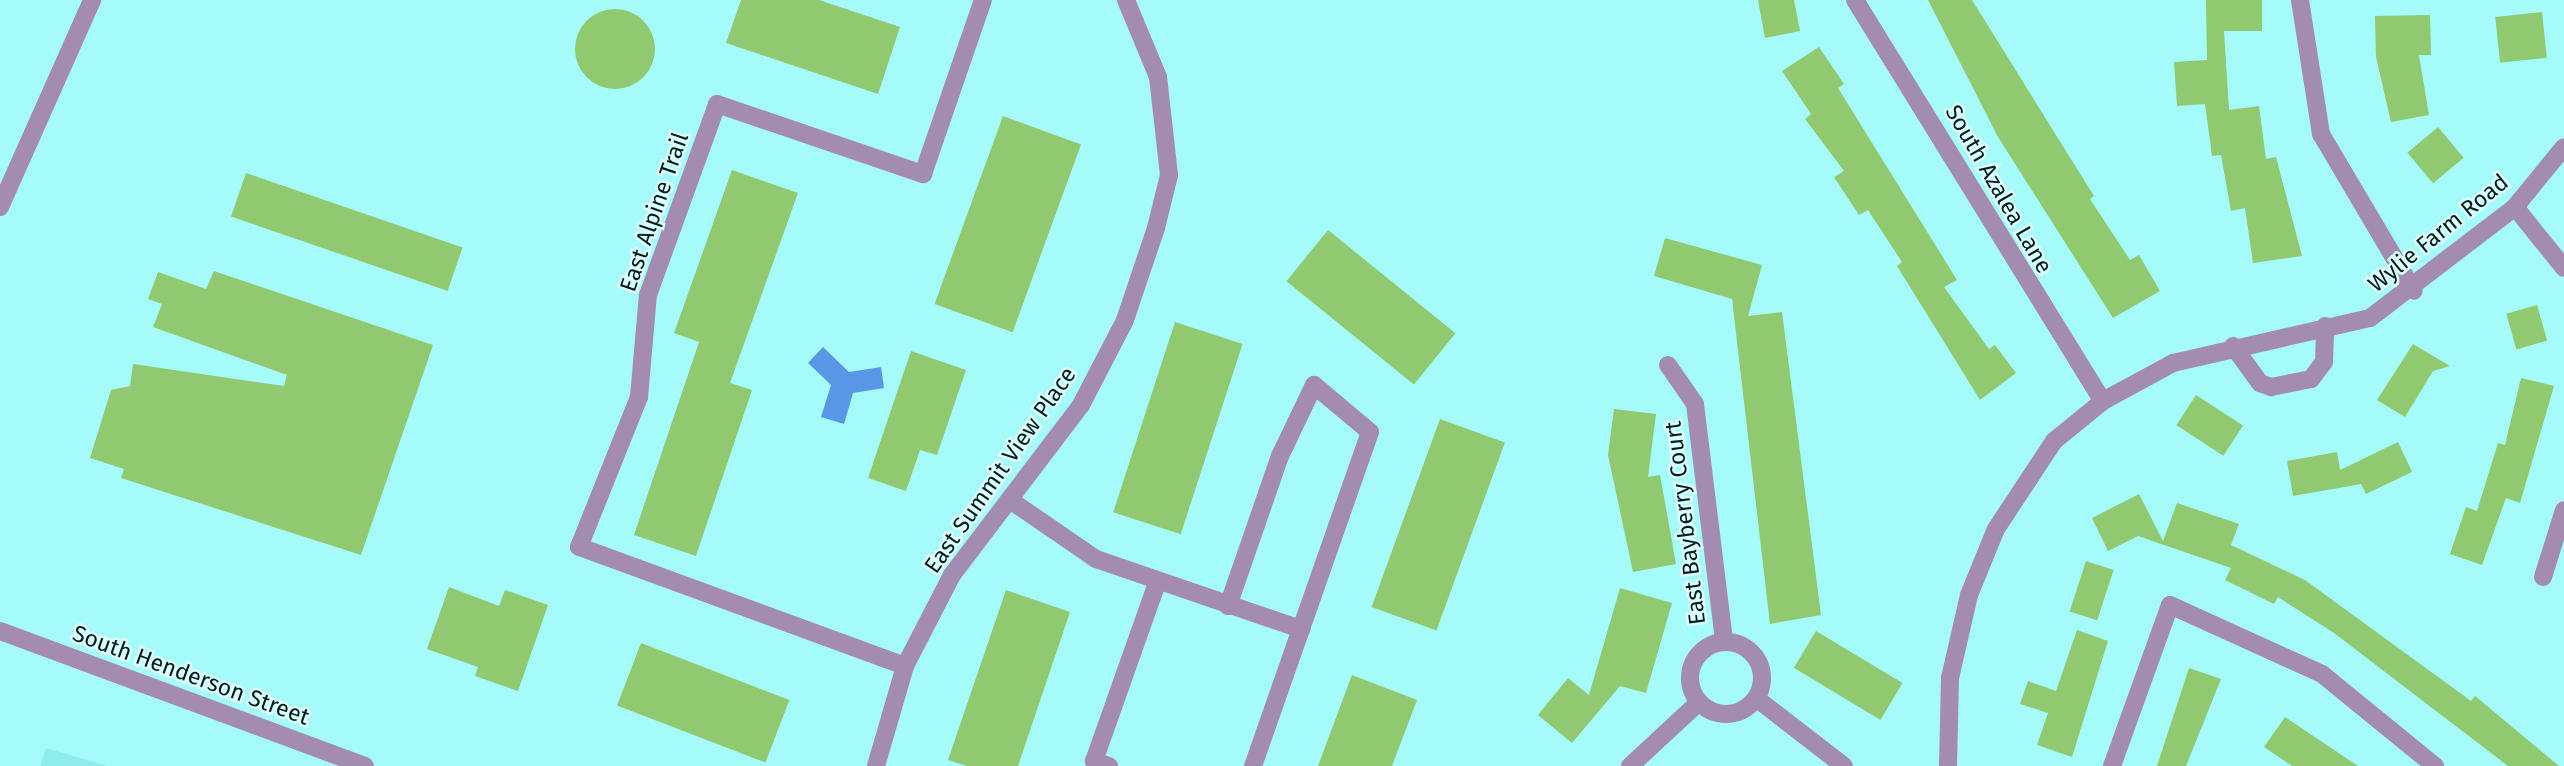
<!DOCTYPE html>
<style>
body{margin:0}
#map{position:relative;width:2564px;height:766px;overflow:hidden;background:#a5fbfa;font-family:"Fira Sans",sans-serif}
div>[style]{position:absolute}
.built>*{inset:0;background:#8eedec}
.water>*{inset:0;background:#5997e6}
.building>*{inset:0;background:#90c96f;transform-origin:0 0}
.round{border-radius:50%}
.minor>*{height:18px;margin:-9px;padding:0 9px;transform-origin:9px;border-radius:9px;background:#a48bb0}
.minor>.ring{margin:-9px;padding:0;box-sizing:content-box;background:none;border:18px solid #a48bb0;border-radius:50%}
span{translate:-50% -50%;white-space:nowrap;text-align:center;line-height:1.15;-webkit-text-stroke:5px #defdfd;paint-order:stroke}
.street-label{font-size:23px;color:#021d1d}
</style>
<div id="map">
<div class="built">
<i style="clip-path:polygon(46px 748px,108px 766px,40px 766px)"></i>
</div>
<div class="water">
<i style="clip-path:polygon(823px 347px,849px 372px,881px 367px,884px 388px,853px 393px,844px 424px,821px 417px,831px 385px,808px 363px)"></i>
</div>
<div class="building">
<i style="clip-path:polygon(741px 0,819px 0,900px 27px,878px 94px,726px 43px)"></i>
<i style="clip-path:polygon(1758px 0,1794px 0,1800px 31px,1765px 38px)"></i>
<i style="clip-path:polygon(1928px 0,1972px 0,2094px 196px,2090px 199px,2130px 260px,2139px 255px,2160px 291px,2113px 318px,1998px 137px)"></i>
<i style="clip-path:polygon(2206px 0,2262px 0,2262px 31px,2224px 31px,2229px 110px,2259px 106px,2266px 159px,2276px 157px,2302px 256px,2253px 263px,2245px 208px,2231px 211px,2221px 155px,2212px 156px,2205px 104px,2177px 106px,2174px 62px,2207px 60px)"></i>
<i class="round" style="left:575px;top:9px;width:80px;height:80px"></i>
<i style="left:2542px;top:12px;width:46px;height:47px;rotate:84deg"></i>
<i style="clip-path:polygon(2430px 15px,2431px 55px,2419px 55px,2429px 115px,2391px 122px,2376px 57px,2375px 16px)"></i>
<i style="clip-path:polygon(1819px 47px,1844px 84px,1838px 88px,1957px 280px,1944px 287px,1989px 349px,1995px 345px,2016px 373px,1980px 400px,1897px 266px,1902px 262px,1868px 210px,1859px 215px,1834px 177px,1844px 171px,1805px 119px,1811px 114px,1782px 71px)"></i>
<i style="left:1003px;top:116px;width:83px;height:200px;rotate:20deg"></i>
<i style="left:2438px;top:127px;width:40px;height:40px;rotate:50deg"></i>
<i style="clip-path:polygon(732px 170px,798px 193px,730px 383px,752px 390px,696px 556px,634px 535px,699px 342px,674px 333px)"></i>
<i style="left:246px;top:173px;width:229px;height:46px;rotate:19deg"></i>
<i style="left:1328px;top:230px;width:164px;height:66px;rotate:39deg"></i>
<i style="clip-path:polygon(1665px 238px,1762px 265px,1748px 316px,1782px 312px,1821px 615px,1770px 624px,1732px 299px,1654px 276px)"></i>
<i style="clip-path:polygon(214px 271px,433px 345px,361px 555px,121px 478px,124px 469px,90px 458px,111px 390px,130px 386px,133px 364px,284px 386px,287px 375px,153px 327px,162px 304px,148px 299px,158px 272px,206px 289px)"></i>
<i style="left:2537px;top:305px;width:37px;height:32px;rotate:74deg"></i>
<i style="left:1175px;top:322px;width:71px;height:200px;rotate:18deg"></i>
<i style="clip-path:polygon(2413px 344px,2450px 366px,2433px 371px,2405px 417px,2377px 400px)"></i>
<i style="clip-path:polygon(911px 351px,966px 370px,937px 455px,920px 450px,906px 491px,868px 478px)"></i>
<i style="clip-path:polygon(2521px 378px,2554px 386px,2520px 503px,2506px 498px,2482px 565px,2450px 554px,2466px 507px,2477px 511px,2498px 443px,2505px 445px)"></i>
<i style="left:2196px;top:395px;width:56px;height:36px;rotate:33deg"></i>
<i style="clip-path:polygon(1614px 409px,1656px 414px,1648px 477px,1660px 475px,1676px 564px,1633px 572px,1608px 455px)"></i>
<i style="left:1440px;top:419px;width:69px;height:200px;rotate:20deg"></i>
<i style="clip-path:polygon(2398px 442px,2412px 472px,2366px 494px,2361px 484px,2293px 496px,2287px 461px,2337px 452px,2340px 470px)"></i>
<i style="clip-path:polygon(2139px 494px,2163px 541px,2177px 503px,2239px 524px,2231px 545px,2305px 580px,2471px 701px,2475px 696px,2559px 766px,2508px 766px,2334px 633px,2278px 597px,2274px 604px,2225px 580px,2231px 568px,2138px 536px,2108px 551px,2092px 518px)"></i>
<i style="left:2086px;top:561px;width:29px;height:53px;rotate:18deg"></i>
<i style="clip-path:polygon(449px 587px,499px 606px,505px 590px,548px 605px,518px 691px,475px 676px,478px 667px,427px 649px)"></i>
<i style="clip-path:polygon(1620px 588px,1672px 603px,1646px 693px,1620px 686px,1572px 743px,1538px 715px,1568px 678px,1589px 695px)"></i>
<i style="clip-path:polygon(1006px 590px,1070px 612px,1018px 766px,967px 766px,948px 760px)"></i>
<i style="clip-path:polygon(2077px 630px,2108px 641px,2072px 757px,2037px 745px,2048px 713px,2020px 704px,2028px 681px,2056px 691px)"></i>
<i style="left:1816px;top:631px;width:101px;height:43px;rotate:31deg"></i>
<i style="left:641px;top:643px;width:159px;height:67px;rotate:21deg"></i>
<i style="clip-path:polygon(2189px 668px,2221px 679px,2186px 766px,2157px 766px)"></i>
<i style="clip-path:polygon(1352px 675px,1417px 700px,1392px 766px,1318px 766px)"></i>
<i style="clip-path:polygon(2285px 717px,2358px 766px,2292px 766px,2264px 747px)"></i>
</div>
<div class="minor">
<i style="left:1855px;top:0;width:471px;rotate:58.3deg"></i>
<i style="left:2300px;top:0;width:136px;rotate:81.1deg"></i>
<i style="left:2321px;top:134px;width:182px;rotate:59.4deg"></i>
<i style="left:0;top:207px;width:227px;rotate:-66deg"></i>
<i style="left:2515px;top:207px;width:78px;rotate:51.2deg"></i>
<i style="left:2233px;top:346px;width:46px;rotate:53.9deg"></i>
<i style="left:2260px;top:383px;width:12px;rotate:20deg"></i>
<i style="left:2271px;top:387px;width:41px;rotate:-11.3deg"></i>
<i style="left:2311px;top:379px;width:21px;rotate:-53deg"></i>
<i style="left:2324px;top:362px;width:36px;rotate:-88deg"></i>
<i style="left:1668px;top:365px;width:47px;rotate:55.3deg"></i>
<i style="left:1695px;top:404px;width:239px;rotate:83deg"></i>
<i style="left:1010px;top:500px;width:104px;rotate:34.5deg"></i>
<i style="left:1096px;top:559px;width:217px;rotate:18.9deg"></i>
<i style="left:2543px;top:577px;width:70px;rotate:-72.6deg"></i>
<i style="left:1228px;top:606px;width:159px;rotate:-70.9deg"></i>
<i style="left:1280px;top:456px;width:79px;rotate:-64.4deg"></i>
<i style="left:1314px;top:385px;width:73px;rotate:40deg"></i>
<i style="left:1370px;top:432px;width:354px;rotate:109.3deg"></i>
<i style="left:0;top:631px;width:389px;rotate:20.3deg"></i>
<i class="ring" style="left:1690px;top:642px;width:54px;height:54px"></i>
<i style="left:905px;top:666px;width:347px;rotate:-159.9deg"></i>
<i style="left:579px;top:547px;width:162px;rotate:-68.2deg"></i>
<i style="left:639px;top:397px;width:102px;rotate:-85deg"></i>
<i style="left:648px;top:295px;width:203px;rotate:-70.1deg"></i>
<i style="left:717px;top:104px;width:218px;rotate:18.8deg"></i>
<i style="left:923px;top:174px;width:184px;rotate:-71deg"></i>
<i style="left:1756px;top:698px;width:111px;rotate:37.7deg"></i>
<i style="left:876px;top:766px;width:104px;rotate:-73.8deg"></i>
<i style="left:905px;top:666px;width:102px;rotate:-62.7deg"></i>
<i style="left:952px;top:575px;width:213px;rotate:-52.8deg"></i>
<i style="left:1081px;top:405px;width:96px;rotate:-62.6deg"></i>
<i style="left:1125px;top:320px;width:97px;rotate:-71.4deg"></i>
<i style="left:1156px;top:228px;width:55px;rotate:-76.2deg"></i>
<i style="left:1169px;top:175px;width:99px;rotate:-96.4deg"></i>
<i style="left:1158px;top:77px;width:83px;rotate:-112.6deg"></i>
<i style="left:1109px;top:766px;width:16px;rotate:-162deg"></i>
<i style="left:1094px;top:761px;width:189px;rotate:-70.5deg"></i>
<i style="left:1630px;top:766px;width:94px;rotate:-42.8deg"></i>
<i style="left:1948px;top:766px;width:88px;rotate:-88.7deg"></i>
<i style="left:1950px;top:678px;width:85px;rotate:-77.1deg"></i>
<i style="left:1969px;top:595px;width:71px;rotate:-67.8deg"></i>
<i style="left:1996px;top:529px;width:105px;rotate:-56.6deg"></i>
<i style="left:2054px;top:441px;width:63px;rotate:-39.2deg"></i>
<i style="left:2103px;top:401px;width:80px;rotate:-28.5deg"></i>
<i style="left:2173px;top:363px;width:202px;rotate:-12.9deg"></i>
<i style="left:2370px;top:318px;width:183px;rotate:-37.4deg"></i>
<i style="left:2515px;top:207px;width:77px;rotate:-50.8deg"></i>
<i style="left:2112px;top:766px;width:171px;rotate:-70.2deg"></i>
<i style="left:2170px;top:605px;width:167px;rotate:24.4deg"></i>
<i style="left:2322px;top:674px;width:146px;rotate:39.2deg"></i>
</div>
<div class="street-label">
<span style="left:1999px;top:189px;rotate:60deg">South Azalea Lane</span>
<span style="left:654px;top:212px;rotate:-71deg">East Alpine Trail</span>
<span style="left:2438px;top:233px;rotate:-39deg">Wylie Farm Road</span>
<span style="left:1000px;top:470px;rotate:-55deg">East Summit View Place</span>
<span style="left:1685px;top:523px;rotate:-97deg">East Bayberry Court</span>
<span style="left:191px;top:675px;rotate:20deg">South Henderson Street</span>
</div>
</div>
